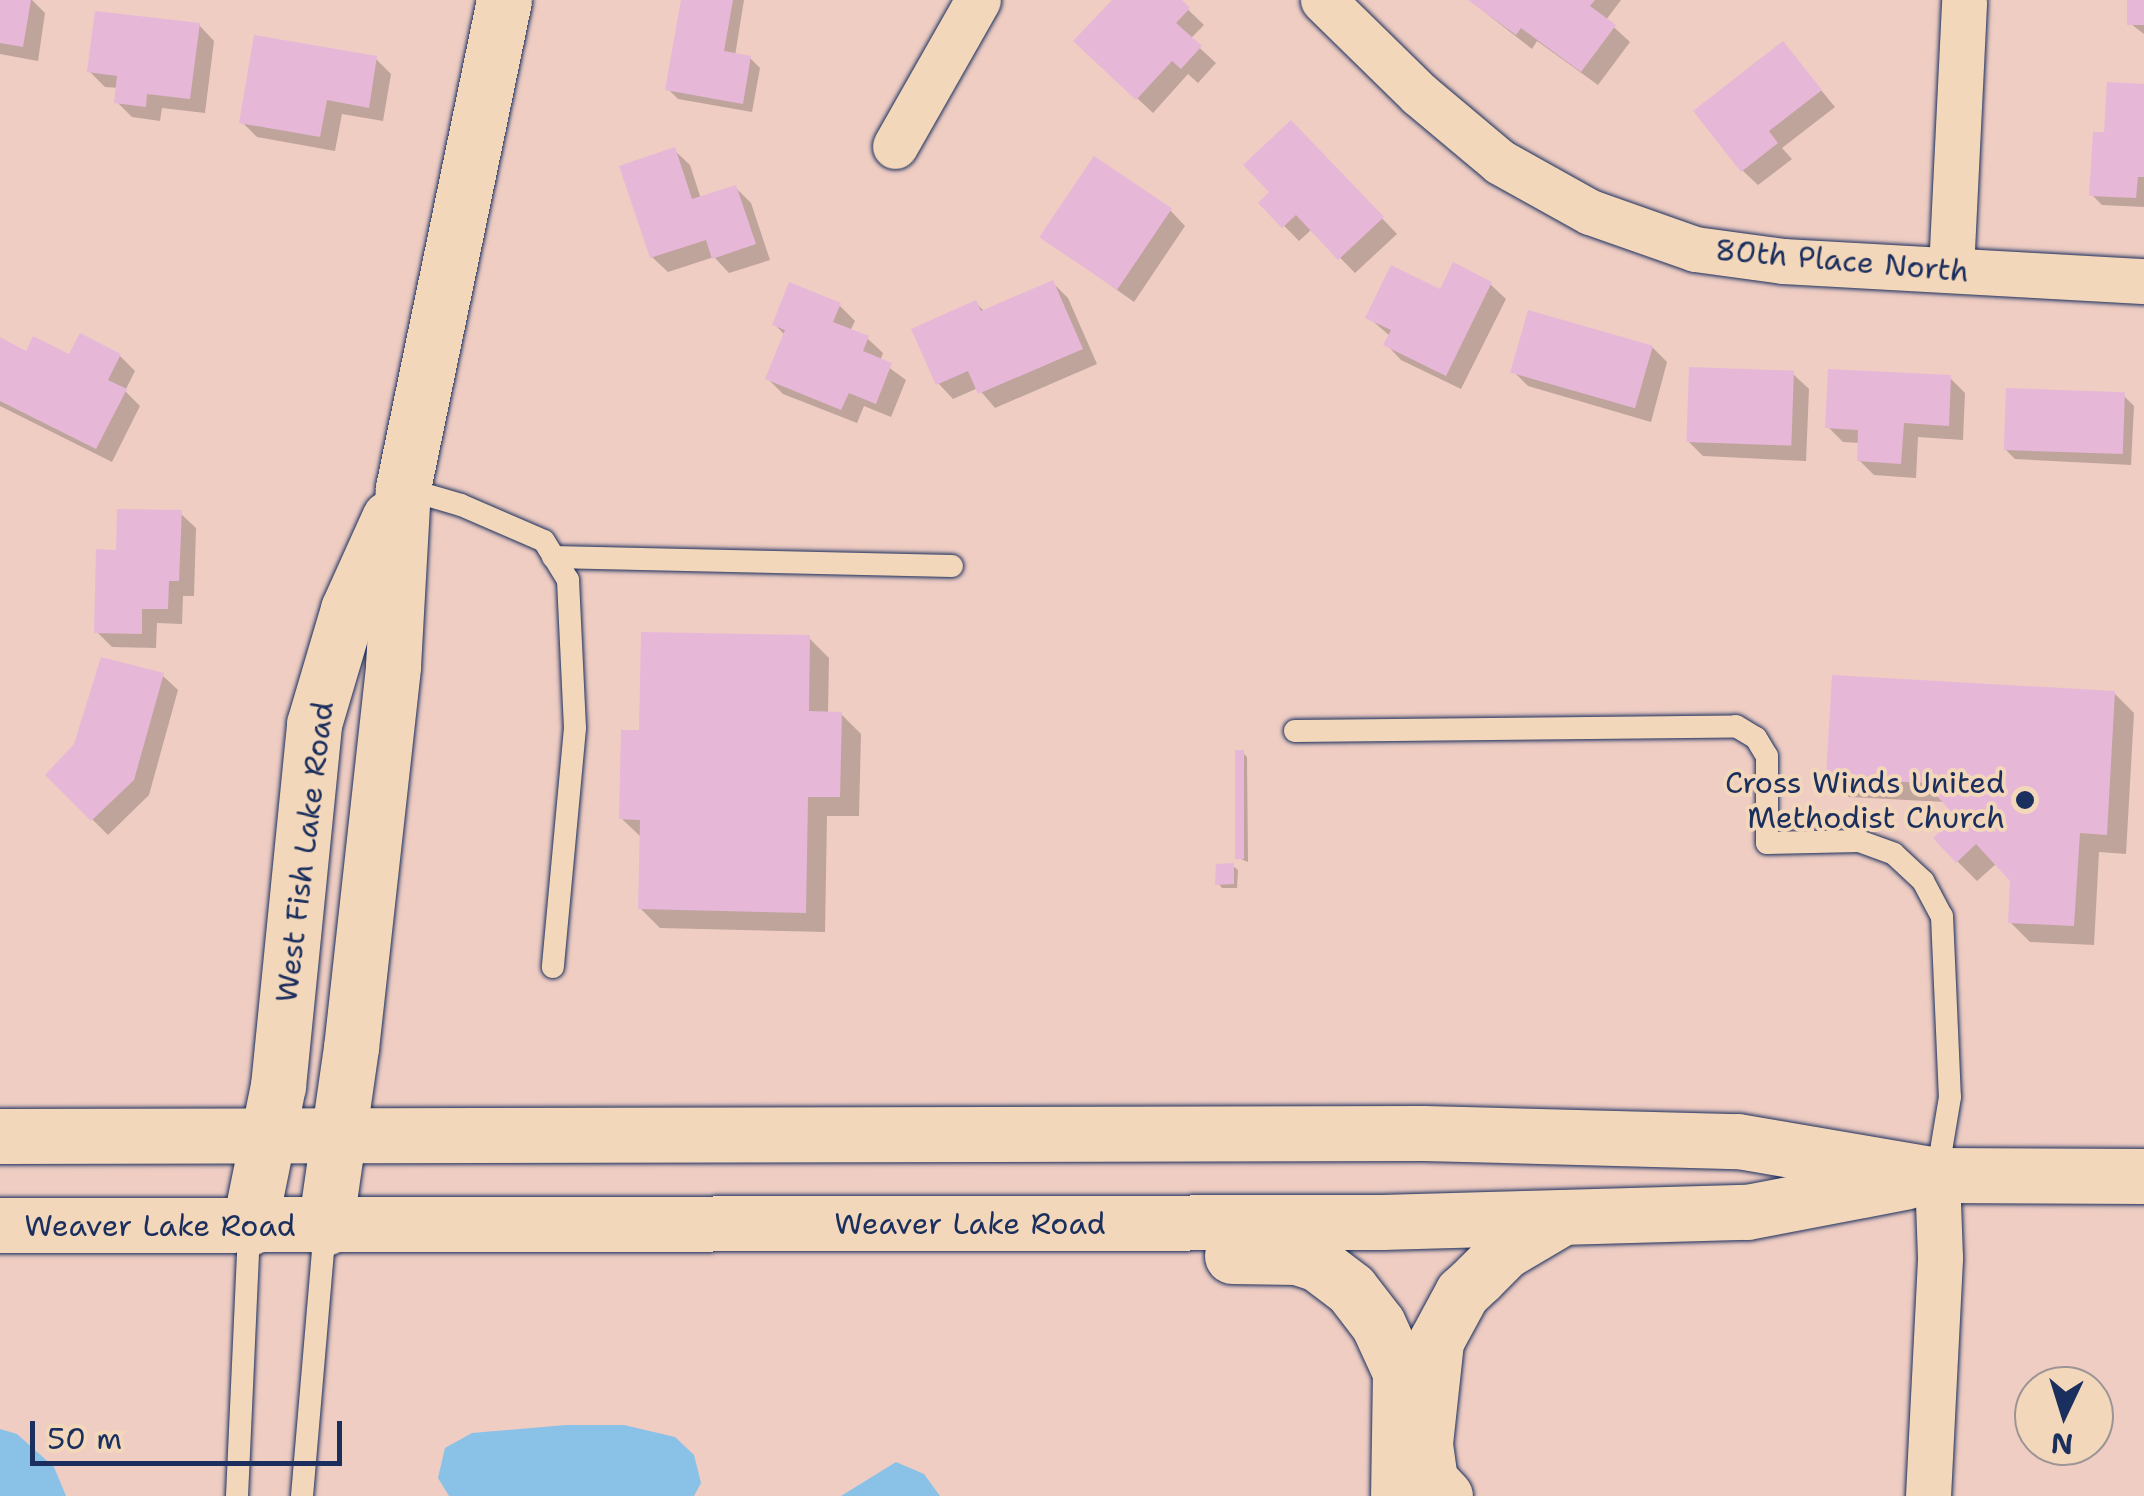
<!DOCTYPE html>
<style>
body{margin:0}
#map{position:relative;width:2144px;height:1496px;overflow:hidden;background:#efcdc3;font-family:"Shantell Sans",sans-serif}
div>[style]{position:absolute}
.water>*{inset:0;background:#89c1e7}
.shadow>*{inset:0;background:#0003}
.building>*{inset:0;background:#e7b7d8;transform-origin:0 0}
.roads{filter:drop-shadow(0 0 2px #1b2f5e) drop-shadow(0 0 2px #1b2f5e)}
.lane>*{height:22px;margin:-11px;padding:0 11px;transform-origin:11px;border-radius:11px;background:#f3d7ba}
.street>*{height:45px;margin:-22.5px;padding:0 22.5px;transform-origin:22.5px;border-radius:22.5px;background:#f3d7ba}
.secondary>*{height:55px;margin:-27.5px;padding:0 27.5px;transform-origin:27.5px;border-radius:27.5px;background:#f3d7ba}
.dots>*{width:28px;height:28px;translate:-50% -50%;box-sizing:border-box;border:5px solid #f3d7ba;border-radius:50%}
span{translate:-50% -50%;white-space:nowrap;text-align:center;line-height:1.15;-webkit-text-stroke:8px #f3d7ba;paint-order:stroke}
.street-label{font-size:30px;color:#1b2f5e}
.poi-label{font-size:30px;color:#1b2f5e}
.right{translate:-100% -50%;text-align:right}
.north{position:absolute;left:2014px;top:1366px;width:100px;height:100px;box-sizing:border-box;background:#f3d7ba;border:2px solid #9d9495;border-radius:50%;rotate:184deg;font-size:28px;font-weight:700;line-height:40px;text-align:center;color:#1b2f5e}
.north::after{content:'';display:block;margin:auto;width:35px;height:45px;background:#1b2f5e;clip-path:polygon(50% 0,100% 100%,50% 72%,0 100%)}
.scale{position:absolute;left:30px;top:1421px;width:312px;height:45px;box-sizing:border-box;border:5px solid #1b2f5e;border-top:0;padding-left:12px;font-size:30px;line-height:35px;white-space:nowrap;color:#1b2f5e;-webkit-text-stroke:8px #f3d7ba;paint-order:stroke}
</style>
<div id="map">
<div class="water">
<i style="clip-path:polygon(566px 1425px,624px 1425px,675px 1437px,694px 1455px,701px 1483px,694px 1496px,449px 1496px,438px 1478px,445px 1448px,472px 1433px)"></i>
<i style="clip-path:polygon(0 1429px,17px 1434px,54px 1467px,66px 1496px,0 1496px)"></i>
<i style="clip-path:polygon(896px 1462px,924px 1474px,940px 1496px,841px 1496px)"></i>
</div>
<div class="shadow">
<i style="clip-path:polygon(0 0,32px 0,45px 13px,38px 61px,0 54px)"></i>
<i style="clip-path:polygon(684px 0,744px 0,735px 56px,750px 58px,760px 68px,752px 112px,678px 99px,668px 89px)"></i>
<i style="clip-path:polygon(1115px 0,1178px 0,1204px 25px,1190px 39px,1216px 63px,1198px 83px,1188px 74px,1153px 113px,1092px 56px)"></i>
<i style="clip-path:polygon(1469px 0,1621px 0,1606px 20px,1630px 42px,1598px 85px,1537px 41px,1532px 49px)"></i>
<i style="clip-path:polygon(2130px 0,2144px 0,2144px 34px,2131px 24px)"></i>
<i style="clip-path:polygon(199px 25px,214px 41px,205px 113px,162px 108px,160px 121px,132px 117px,117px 102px,119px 88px,105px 87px,90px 72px)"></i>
<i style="clip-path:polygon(1783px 44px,1835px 107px,1782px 148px,1792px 159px,1758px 185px,1742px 170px)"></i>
<i style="clip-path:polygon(376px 59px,391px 74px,383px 121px,342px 114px,335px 151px,257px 137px,242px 122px)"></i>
<i style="clip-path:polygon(2144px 87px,2144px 207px,2102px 205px,2092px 195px,2107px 135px)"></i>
<i style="clip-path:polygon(1291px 123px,1397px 234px,1355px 273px,1312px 229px,1299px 241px,1262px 203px,1272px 192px)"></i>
<i style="clip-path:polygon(674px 150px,690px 165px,701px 199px,736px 188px,751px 203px,770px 260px,729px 273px,714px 257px,668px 272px,652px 257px)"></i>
<i style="clip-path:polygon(1170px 210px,1185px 226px,1134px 302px,1043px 237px)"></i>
<i style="clip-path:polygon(1053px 283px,1068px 298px,1097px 364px,995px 408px,978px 388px,953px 399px,938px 383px,976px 303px,985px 312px)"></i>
<i style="clip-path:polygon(1490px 284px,1506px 299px,1461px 389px,1401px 360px,1386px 344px,1390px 336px,1368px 317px,1441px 292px)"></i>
<i style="clip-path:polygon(840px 306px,855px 321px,850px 331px,867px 338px,883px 353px,880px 361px,906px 380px,891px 417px,864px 406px,857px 423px,783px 394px,768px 379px,785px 335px,775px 325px)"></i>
<i style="clip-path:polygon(0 340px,27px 354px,120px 356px,135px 371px,125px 391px,140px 406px,112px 462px,0 406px)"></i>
<i style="clip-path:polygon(1652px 347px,1667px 362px,1651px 422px,1528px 386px,1513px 371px)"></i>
<i style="clip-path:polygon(1793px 374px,1809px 389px,1806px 461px,1703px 456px,1688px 441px)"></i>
<i style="clip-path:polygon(1950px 378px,1965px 393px,1963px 440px,1918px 437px,1916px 478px,1874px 475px,1859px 460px,1860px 443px,1843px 442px,1828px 427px)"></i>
<i style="clip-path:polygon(2124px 396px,2134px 406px,2131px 465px,2015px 459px,2005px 449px)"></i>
<i style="clip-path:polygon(180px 513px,196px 528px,194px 596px,183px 596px,182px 624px,157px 623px,156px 648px,112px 647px,97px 632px)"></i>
<i style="clip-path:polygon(809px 638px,829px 658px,828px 714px,841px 714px,861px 734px,859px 816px,827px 816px,825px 932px,660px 928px,640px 908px,642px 838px,621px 818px,642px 733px)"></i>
<i style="clip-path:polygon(162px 675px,178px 690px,149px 795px,108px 835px,48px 775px)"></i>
<i style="clip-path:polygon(2114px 693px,2134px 713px,2126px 854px,2099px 852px,2094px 945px,2030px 942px,2010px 922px,2013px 880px,1997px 863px,1977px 881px,1957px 861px,1959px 818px,1945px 802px,1849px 797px,1829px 777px)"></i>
<i style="clip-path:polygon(1243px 753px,1247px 757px,1248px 862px,1238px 858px)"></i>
<i style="clip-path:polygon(1233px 866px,1238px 870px,1237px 888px,1222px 888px,1218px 883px)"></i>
</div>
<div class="building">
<i style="clip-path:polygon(0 0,31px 0,23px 47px,0 43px)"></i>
<i style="clip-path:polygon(681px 0,733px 0,724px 51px,751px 56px,743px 104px,665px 90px)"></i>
<i style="clip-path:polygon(1112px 0,1182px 0,1190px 8px,1176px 23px,1202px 46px,1181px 69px,1172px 61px,1136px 100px,1073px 41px)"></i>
<i style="clip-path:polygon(1468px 0,1595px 0,1590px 6px,1616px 25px,1581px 72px,1521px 28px,1516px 35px)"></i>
<i style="left:2127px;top:0;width:17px;height:25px"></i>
<i style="clip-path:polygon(95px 11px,200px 23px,190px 99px,147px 94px,146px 107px,114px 103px,117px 76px,87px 72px)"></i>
<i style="clip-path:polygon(254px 35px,377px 56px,369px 108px,327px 100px,320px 137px,239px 123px)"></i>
<i style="clip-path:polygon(1783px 41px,1822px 90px,1769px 131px,1778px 143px,1741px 172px,1693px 111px)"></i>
<i style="clip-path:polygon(2107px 82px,2144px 84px,2144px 177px,2138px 177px,2136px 198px,2089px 196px,2093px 132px,2104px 132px)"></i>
<i style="clip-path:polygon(1291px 120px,1384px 217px,1338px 260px,1296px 215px,1282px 228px,1258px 203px,1269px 192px,1243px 165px)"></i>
<i style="clip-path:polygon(675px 147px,692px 199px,736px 185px,756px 244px,712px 259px,706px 240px,650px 258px,619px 166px)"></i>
<i style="left:1094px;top:156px;width:94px;height:98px;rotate:34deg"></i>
<i style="clip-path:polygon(1453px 262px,1492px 282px,1446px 376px,1383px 345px,1391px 330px,1365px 318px,1391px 265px,1440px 289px)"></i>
<i style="clip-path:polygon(1053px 280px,1083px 349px,978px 394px,968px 371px,936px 385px,911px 329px,976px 300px,981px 311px)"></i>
<i style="clip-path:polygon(789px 282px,841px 303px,833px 322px,869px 336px,863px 351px,892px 363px,876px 404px,849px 393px,841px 410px,765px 379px,785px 330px,772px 325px)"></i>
<i style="left:1528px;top:310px;width:130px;height:65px;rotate:16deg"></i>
<i style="clip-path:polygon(80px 333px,121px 354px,108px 380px,127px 389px,96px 449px,0 401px,0 337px,26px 351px,33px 336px,69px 354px)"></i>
<i style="left:1689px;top:367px;width:105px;height:75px;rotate:2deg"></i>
<i style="clip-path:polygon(1828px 369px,1951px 375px,1949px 426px,1904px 423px,1901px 464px,1857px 461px,1858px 430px,1825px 428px)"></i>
<i style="left:2006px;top:388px;width:119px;height:62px;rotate:2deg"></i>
<i style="clip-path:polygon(117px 509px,182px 510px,179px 581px,169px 581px,168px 609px,142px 609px,142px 634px,94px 633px,96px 549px,116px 550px)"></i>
<i style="clip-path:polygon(641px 632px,810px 635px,809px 711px,842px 712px,840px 797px,808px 797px,806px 913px,638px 909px,640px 820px,619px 819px,621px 730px,639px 730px)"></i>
<i style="clip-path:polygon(101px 657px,164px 673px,134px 780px,91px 821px,45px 775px,74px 744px)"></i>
<i style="clip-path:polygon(1832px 675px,2115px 691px,2107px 835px,2080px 833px,2074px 926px,2008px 923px,2010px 881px,1976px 844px,1956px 863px,1933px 838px,1956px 817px,1925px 783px,1826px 778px)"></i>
<i style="left:1235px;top:750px;width:9px;height:109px"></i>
<i style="clip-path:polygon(1234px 863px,1234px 884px,1215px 885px,1216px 864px)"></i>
</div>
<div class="roads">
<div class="lane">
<i style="left:403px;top:488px;width:60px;rotate:16.3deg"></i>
<i style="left:461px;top:505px;width:90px;rotate:23.4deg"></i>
<i style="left:544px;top:541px;width:46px;rotate:58.4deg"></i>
<i style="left:568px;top:580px;width:148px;rotate:87.3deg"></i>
<i style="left:575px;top:728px;width:240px;rotate:95.3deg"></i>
<i style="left:553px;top:557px;width:399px;rotate:1.3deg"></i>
<i style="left:1295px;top:731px;width:441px;rotate:-0.6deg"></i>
<i style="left:1736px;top:726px;width:23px;rotate:31deg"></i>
<i style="left:1756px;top:738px;width:21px;rotate:59deg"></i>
<i style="left:1767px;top:756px;width:87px;rotate:90deg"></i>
<i style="left:1767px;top:843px;width:92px;rotate:-1.2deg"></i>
<i style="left:1859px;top:841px;width:37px;rotate:20deg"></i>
<i style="left:1894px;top:854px;width:40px;rotate:43deg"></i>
<i style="left:1923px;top:881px;width:40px;rotate:62deg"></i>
<i style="left:1942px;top:916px;width:181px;rotate:87.5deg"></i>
<i style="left:1950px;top:1097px;width:79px;rotate:99.5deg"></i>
<i style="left:237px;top:1496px;width:268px;rotate:-87.4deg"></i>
<i style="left:302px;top:1496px;width:269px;rotate:-85.1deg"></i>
</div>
<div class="street">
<i style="left:1323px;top:0;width:134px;rotate:44.4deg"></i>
<i style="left:1419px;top:94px;width:106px;rotate:40deg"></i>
<i style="left:1500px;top:162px;width:103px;rotate:29.1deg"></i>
<i style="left:1590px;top:212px;width:111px;rotate:19.4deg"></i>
<i style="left:1695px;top:249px;width:89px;rotate:7.8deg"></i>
<i style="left:1783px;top:261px;width:362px;rotate:3.2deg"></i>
<i style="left:895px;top:146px;width:168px;rotate:-60.4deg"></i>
<i style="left:1951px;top:270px;width:269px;rotate:-87.2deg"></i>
<i style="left:1928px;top:1496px;width:239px;rotate:-87.1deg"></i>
<i style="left:1940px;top:1257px;width:82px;rotate:-92.1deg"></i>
</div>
<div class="secondary">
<i style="left:0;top:1136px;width:1423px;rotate:-0.12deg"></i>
<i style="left:1423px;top:1133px;width:315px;rotate:1.5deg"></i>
<i style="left:1738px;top:1141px;width:202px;rotate:9.7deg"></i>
<i style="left:1937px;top:1175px;width:207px;rotate:0.3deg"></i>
<i style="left:0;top:1225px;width:1381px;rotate:-0.12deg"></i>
<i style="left:1381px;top:1222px;width:366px;rotate:-1.6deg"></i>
<i style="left:1747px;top:1212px;width:161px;rotate:-10.8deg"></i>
<i style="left:249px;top:1228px;width:145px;rotate:-78.5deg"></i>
<i style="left:278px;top:1086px;width:364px;rotate:-84.3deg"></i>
<i style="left:314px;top:724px;width:120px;rotate:-73.5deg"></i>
<i style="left:348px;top:609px;width:100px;rotate:-65.7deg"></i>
<i style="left:325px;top:1228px;width:182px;rotate:-81.8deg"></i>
<i style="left:351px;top:1048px;width:384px;rotate:-83.7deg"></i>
<i style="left:393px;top:666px;width:178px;rotate:-86.8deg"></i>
<i style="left:403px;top:488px;width:498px;rotate:-78.3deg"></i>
<i style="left:1232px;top:1256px;width:65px;rotate:0.9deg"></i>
<i style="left:1297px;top:1257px;width:22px;rotate:18deg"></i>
<i style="left:1318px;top:1264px;width:41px;rotate:37.1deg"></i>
<i style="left:1351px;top:1289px;width:44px;rotate:52.4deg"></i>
<i style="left:1378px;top:1324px;width:53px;rotate:65.4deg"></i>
<i style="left:1400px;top:1372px;width:124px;rotate:90.9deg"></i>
<i style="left:1445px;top:1496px;width:22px;rotate:-133deg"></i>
<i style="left:1430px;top:1480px;width:37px;rotate:-98deg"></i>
<i style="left:1425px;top:1443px;width:103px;rotate:-83.8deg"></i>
<i style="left:1436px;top:1341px;width:55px;rotate:-61.6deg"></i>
<i style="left:1462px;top:1293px;width:22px;rotate:-43deg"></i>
<i style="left:1478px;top:1278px;width:38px;rotate:-45deg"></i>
<i style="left:1505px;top:1251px;width:65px;rotate:-30.5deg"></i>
</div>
</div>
<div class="dots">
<i style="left:2025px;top:800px;background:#1b2f5e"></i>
</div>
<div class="street-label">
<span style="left:1842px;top:261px;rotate:5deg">80th Place North</span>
<span style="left:305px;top:852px;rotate:-83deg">West Fish Lake Road</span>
<span style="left:970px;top:1224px">Weaver Lake Road</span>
<span style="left:160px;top:1226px">Weaver Lake Road</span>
</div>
<div class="poi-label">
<span class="right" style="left:2005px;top:800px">Cross Winds United<br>Methodist Church</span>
</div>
<div class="north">N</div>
<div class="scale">50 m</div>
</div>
